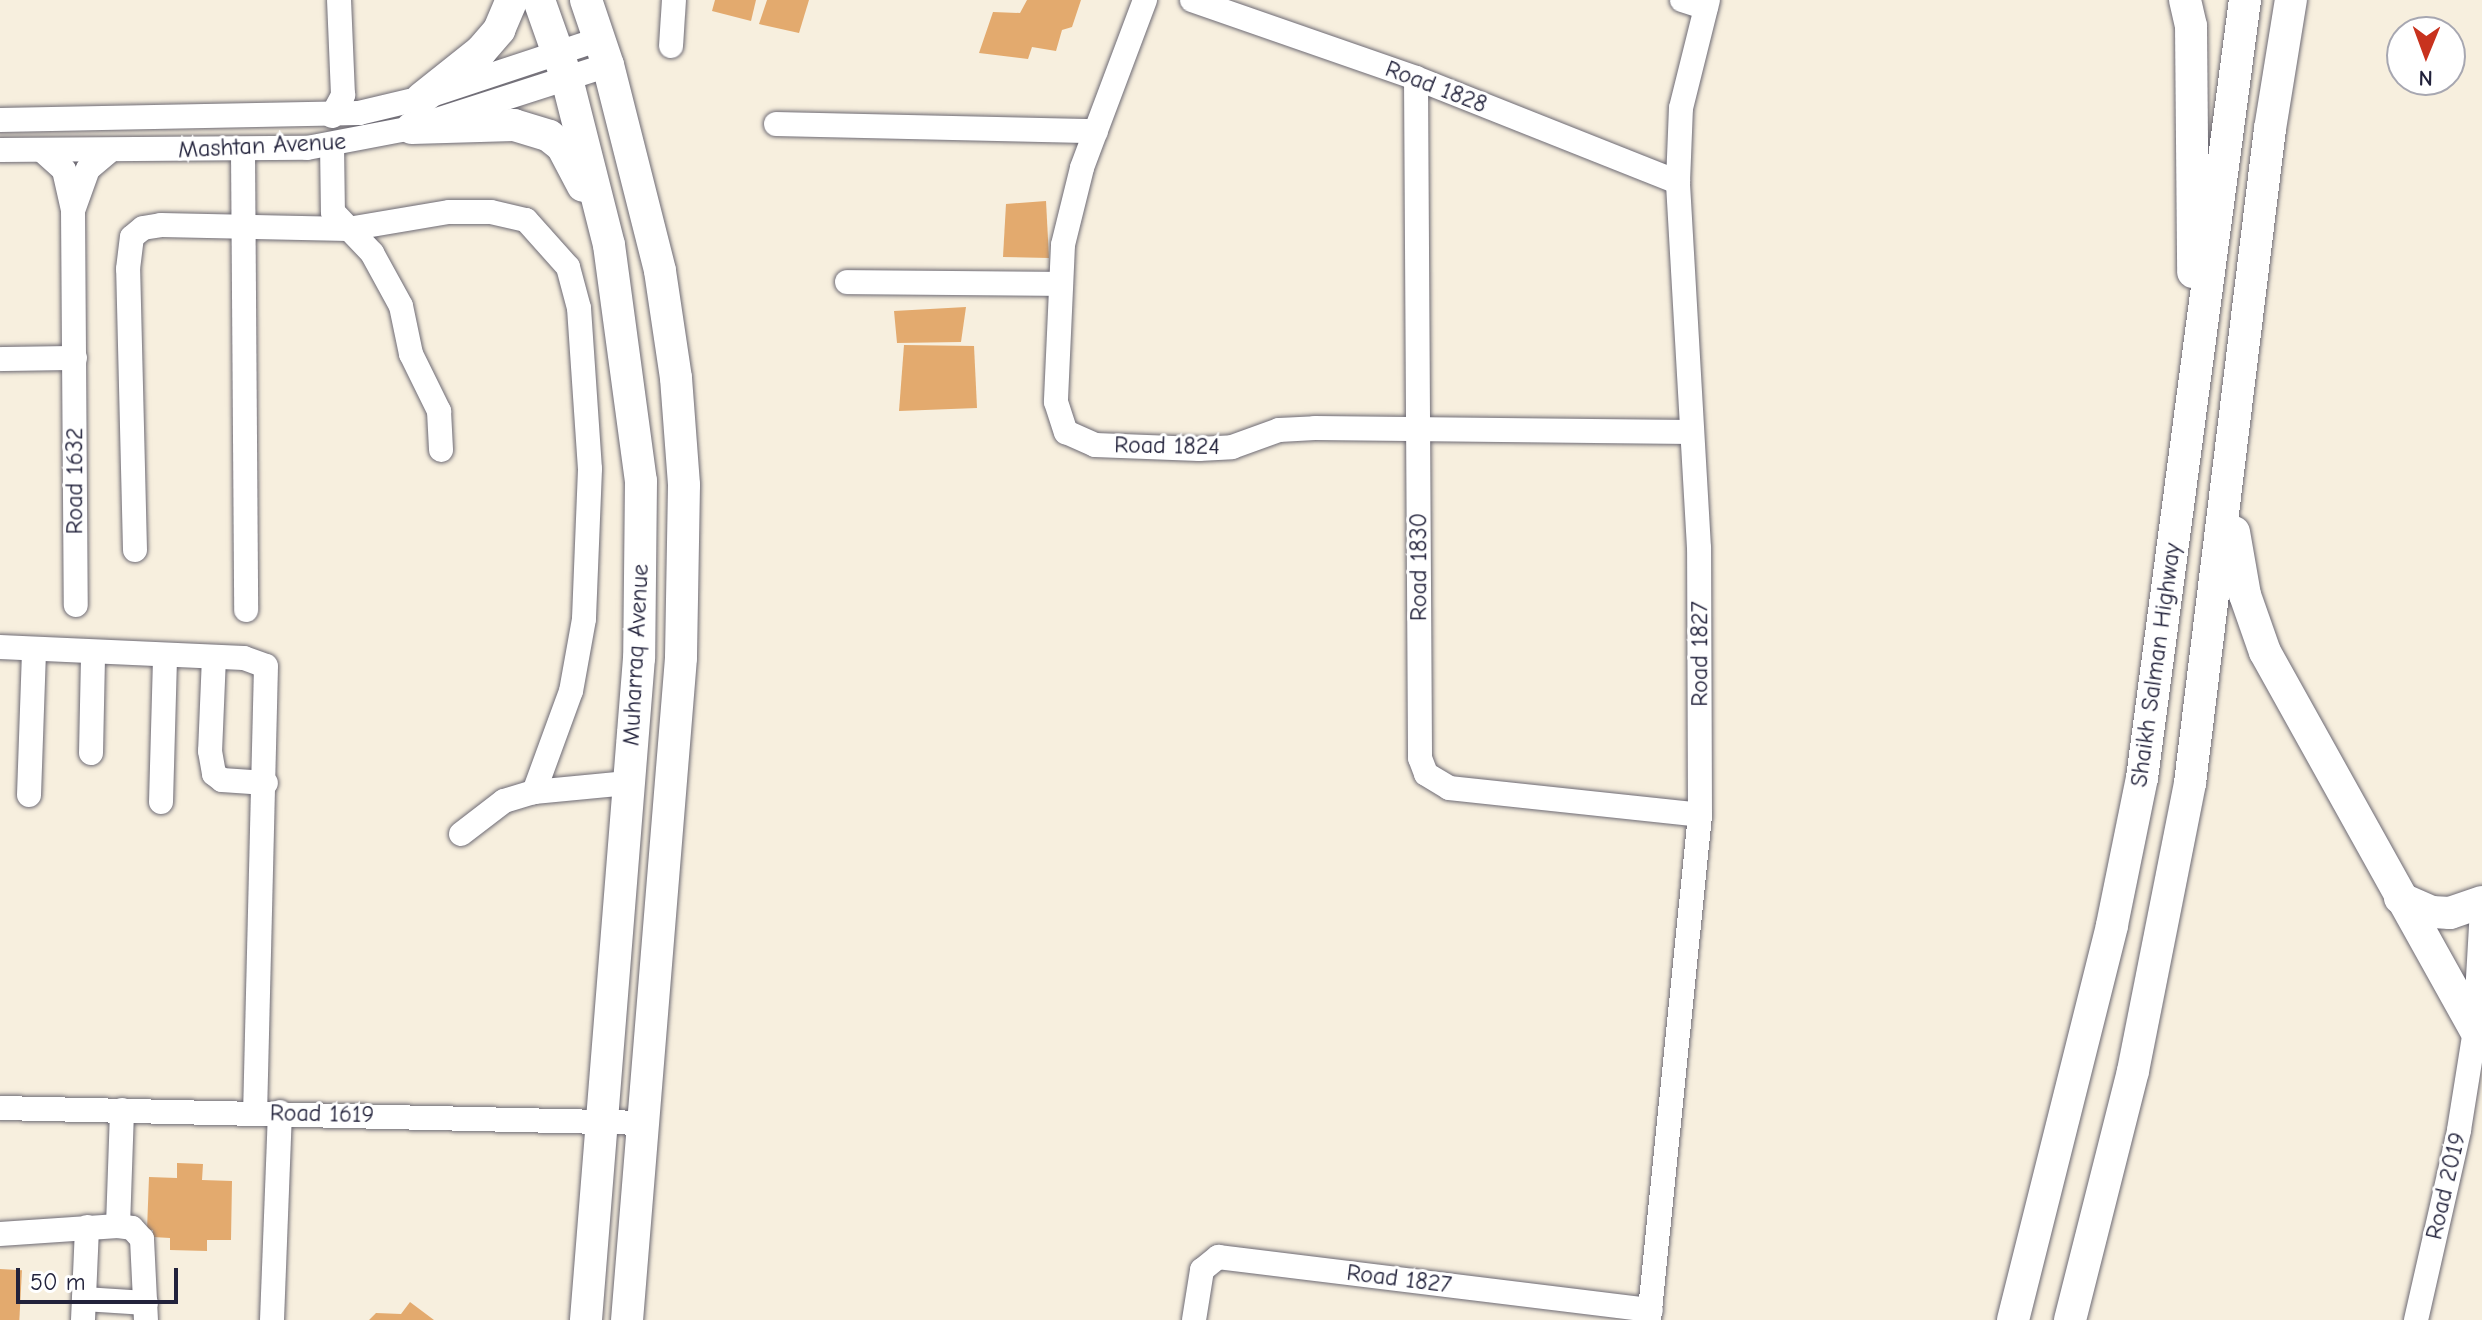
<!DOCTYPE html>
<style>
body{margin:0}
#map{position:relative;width:2482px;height:1320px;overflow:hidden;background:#f7efde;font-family:"Comic Neue",sans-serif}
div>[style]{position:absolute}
.building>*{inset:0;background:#e3aa6e;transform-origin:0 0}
.roads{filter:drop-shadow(0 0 2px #6d6a74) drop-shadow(0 0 2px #6d6a74)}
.minor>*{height:24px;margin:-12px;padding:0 12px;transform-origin:12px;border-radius:12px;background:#fff}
.major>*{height:32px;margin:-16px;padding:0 16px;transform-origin:16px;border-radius:16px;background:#fff}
span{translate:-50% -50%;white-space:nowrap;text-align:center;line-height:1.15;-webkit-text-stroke:6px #fff;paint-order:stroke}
.street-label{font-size:24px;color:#22223b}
.north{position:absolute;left:2386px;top:16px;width:80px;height:80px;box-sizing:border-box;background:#fff;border:2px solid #a7a7b1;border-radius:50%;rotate:181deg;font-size:22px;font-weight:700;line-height:32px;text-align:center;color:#22223b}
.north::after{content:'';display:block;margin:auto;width:28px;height:36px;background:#c8321e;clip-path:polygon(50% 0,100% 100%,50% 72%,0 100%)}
.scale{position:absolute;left:16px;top:1268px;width:162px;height:36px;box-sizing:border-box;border:4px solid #22223b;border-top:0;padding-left:10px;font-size:24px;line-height:28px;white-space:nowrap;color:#22223b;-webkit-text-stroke:6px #fff;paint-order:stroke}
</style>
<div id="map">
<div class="building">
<i style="clip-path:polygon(715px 0,756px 0,751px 21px,712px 11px)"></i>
<i style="clip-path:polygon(767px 0,809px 0,799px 33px,759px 24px)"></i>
<i style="clip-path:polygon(1027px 0,1081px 0,1072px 27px,1062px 30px,1056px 51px,1032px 47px,1028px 59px,979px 53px,993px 12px,1020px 13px)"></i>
<i style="clip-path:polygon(1046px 201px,1049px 258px,1003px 257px,1006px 204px)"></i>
<i style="clip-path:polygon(966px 307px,961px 342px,897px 343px,894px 311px)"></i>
<i style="clip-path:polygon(904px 345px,974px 346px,977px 408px,899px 411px)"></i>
<i style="clip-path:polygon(177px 1163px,203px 1164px,202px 1180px,232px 1181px,231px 1240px,207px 1240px,207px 1251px,170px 1250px,170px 1238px,153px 1237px,153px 1230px,147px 1230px,149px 1177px,177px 1178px)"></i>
<i style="left:0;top:1269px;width:22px;height:51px;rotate:3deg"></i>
<i style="clip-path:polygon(410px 1302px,434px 1320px,369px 1320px,376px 1313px,401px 1314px)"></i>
</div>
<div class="roads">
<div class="minor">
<i style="left:1145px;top:0;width:179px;rotate:110.6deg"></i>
<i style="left:1082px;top:168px;width:79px;rotate:103.9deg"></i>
<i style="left:1063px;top:245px;width:157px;rotate:92.6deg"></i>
<i style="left:1056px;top:402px;width:32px;rotate:72deg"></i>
<i style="left:1066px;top:432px;width:32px;rotate:24deg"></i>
<i style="left:1095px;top:445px;width:104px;rotate:2.2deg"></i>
<i style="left:1199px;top:449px;width:33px;rotate:-3deg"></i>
<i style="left:1232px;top:447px;width:50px;rotate:-19.9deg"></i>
<i style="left:1279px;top:430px;width:36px;rotate:-3deg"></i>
<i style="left:1315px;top:428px;width:377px;rotate:0.6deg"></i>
<i style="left:1192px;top:0;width:237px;rotate:19.2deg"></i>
<i style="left:1416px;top:78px;width:282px;rotate:21.7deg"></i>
<i style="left:1682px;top:0;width:25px;rotate:18deg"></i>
<i style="left:671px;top:46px;width:46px;rotate:-86.3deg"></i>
<i style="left:1416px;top:78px;width:680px;rotate:89.66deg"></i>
<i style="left:1420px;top:758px;width:17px;rotate:69deg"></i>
<i style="left:1426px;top:774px;width:27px;rotate:31deg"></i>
<i style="left:1449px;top:788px;width:252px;rotate:6.1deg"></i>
<i style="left:332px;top:116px;width:24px;rotate:-62deg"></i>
<i style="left:343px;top:95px;width:95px;rotate:-92.4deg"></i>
<i style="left:0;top:120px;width:359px;rotate:-1.1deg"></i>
<i style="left:359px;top:113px;width:65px;rotate:-13.4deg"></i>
<i style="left:422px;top:98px;width:188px;rotate:-18.3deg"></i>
<i style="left:776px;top:124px;width:320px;rotate:1.3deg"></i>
<i style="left:332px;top:144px;width:68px;rotate:89.2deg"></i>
<i style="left:333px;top:212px;width:57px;rotate:46.4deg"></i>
<i style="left:372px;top:253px;width:60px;rotate:61.3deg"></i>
<i style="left:401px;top:306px;width:49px;rotate:78.2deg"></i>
<i style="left:411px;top:354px;width:64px;rotate:63.8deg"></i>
<i style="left:439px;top:411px;width:39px;rotate:87deg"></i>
<i style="left:0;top:150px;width:307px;rotate:-0.4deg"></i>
<i style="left:307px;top:148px;width:107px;rotate:-10.8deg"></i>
<i style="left:412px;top:128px;width:206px;rotate:-17.8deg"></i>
<i style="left:243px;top:151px;width:459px;rotate:89.6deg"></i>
<i style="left:44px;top:152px;width:27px;rotate:42deg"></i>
<i style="left:64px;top:170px;width:41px;rotate:77.3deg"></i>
<i style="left:73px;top:210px;width:395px;rotate:89.6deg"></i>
<i style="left:74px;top:208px;width:41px;rotate:-70.3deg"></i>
<i style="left:88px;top:169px;width:26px;rotate:-40deg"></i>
<i style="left:847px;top:282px;width:211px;rotate:0.5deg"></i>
<i style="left:0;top:359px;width:75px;rotate:-0.8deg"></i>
<i style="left:135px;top:550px;width:281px;rotate:-91.4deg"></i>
<i style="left:128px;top:269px;width:32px;rotate:-83deg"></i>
<i style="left:132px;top:237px;width:14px;rotate:-39deg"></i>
<i style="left:143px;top:228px;width:18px;rotate:-9deg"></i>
<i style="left:161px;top:225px;width:187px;rotate:1.2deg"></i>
<i style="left:348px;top:229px;width:102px;rotate:-9.6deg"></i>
<i style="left:449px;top:212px;width:42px"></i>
<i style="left:491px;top:212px;width:36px;rotate:13deg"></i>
<i style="left:526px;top:220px;width:63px;rotate:48.2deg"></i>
<i style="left:568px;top:267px;width:42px;rotate:75deg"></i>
<i style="left:579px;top:308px;width:161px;rotate:86.1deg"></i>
<i style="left:590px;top:469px;width:150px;rotate:92.3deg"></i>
<i style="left:584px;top:619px;width:73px;rotate:100.2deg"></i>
<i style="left:571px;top:691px;width:108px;rotate:110.1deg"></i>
<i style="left:0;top:647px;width:244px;rotate:2.6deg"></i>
<i style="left:244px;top:658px;width:23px;rotate:20deg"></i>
<i style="left:266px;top:666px;width:447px;rotate:91.4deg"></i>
<i style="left:214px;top:657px;width:94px;rotate:92.4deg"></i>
<i style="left:210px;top:751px;width:23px;rotate:80deg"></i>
<i style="left:214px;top:774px;width:10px;rotate:37deg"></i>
<i style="left:222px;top:780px;width:44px;rotate:3.9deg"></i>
<i style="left:91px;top:753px;width:99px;rotate:-88.8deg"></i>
<i style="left:29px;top:795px;width:145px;rotate:-88deg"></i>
<i style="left:161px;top:802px;width:146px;rotate:-88.4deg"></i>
<i style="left:461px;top:834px;width:54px;rotate:-37.5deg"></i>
<i style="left:504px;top:801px;width:31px;rotate:-17deg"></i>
<i style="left:534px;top:792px;width:94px;rotate:-5.5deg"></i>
<i style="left:0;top:1108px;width:645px;rotate:1.33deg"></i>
<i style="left:118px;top:1226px;width:14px;rotate:8deg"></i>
<i style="left:132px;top:1228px;width:15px;rotate:48deg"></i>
<i style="left:142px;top:1239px;width:81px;rotate:87.2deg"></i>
<i style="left:0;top:1234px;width:118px;rotate:-3.9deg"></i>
<i style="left:118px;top:1226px;width:116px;rotate:-88deg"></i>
<i style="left:84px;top:1299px;width:62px;rotate:3.7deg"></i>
<i style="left:83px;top:1320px;width:93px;rotate:-87.5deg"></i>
<i style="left:272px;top:1320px;width:208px;rotate:-87.8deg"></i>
<i style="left:1194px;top:1320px;width:51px;rotate:-80.9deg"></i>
<i style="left:1202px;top:1270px;width:21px;rotate:-39deg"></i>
<i style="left:1218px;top:1257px;width:436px;rotate:7deg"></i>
<i style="left:1649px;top:1320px;width:508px;rotate:-84.23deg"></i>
<i style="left:1700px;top:815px;width:267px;rotate:-90.2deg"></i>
<i style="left:1699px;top:548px;width:367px;rotate:-93.3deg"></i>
<i style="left:1678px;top:182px;width:74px;rotate:-87.7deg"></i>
<i style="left:1681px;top:108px;width:111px;rotate:-76deg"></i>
<i style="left:2416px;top:1320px;width:195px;rotate:-77.2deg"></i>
<i style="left:2459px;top:1130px;width:101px;rotate:-80.9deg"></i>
<i style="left:2475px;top:1030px;width:122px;rotate:-86.7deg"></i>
</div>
<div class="major">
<i style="left:539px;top:0;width:84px;rotate:70.5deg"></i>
<i style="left:567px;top:79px;width:171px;rotate:75.8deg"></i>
<i style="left:609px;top:245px;width:238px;rotate:82.3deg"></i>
<i style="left:641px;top:481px;width:177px;rotate:90.6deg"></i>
<i style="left:639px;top:658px;width:664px;rotate:94.58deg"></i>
<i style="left:586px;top:0;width:69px;rotate:71.3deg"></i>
<i style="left:608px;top:65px;width:212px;rotate:75.8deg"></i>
<i style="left:660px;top:271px;width:108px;rotate:81.5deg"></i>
<i style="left:676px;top:378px;width:107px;rotate:85.7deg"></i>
<i style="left:684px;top:485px;width:173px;rotate:91deg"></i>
<i style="left:681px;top:658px;width:664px;rotate:94.66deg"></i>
<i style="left:2185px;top:0;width:27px;rotate:77deg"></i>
<i style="left:2191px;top:26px;width:246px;rotate:89.5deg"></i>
<i style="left:422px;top:98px;width:75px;rotate:-38.5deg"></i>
<i style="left:481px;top:51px;width:28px;rotate:-49deg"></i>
<i style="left:499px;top:30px;width:33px;rotate:-67deg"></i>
<i style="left:412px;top:128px;width:102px;rotate:-1.7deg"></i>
<i style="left:514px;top:125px;width:37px;rotate:17deg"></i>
<i style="left:549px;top:136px;width:16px;rotate:38deg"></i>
<i style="left:562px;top:146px;width:45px;rotate:62.3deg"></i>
<i style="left:2234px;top:532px;width:64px;rotate:80.1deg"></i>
<i style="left:2245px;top:595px;width:60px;rotate:70.7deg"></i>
<i style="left:2265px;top:652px;width:432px;rotate:60.9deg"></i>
<i style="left:2400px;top:898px;width:35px;rotate:24deg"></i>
<i style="left:2432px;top:912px;width:18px;rotate:3deg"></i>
<i style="left:2450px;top:913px;width:34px;rotate:-19deg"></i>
<i style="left:2013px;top:1320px;width:407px;rotate:-75.9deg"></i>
<i style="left:2112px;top:925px;width:150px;rotate:-78.5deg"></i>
<i style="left:2142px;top:778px;width:785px;rotate:-82.46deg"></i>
<i style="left:2070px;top:1320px;width:257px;rotate:-75.8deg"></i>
<i style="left:2133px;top:1071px;width:294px;rotate:-78.8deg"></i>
<i style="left:2190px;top:783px;width:659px;rotate:-83.03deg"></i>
<i style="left:2270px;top:129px;width:131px;rotate:-80.8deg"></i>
</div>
</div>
<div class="street-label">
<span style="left:1436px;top:87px;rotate:21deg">Road 1828</span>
<span style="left:262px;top:146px;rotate:-3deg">Mashtan Avenue</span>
<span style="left:1167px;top:446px;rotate:1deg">Road 1824</span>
<span style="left:75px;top:481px;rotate:-90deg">Road 1632</span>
<span style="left:1419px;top:567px;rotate:-90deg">Road 1830</span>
<span style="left:1700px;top:654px;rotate:-90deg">Road 1827</span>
<span style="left:636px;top:655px;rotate:-87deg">Muharraq Avenue</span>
<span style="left:2156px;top:665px;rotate:-82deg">Shaikh Salman Highway</span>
<span style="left:322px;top:1114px;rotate:1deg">Road 1619</span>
<span style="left:2446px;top:1186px;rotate:-77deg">Road 2019</span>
<span style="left:1399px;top:1279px;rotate:7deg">Road 1827</span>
</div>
<div class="north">N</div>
<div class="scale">50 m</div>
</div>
